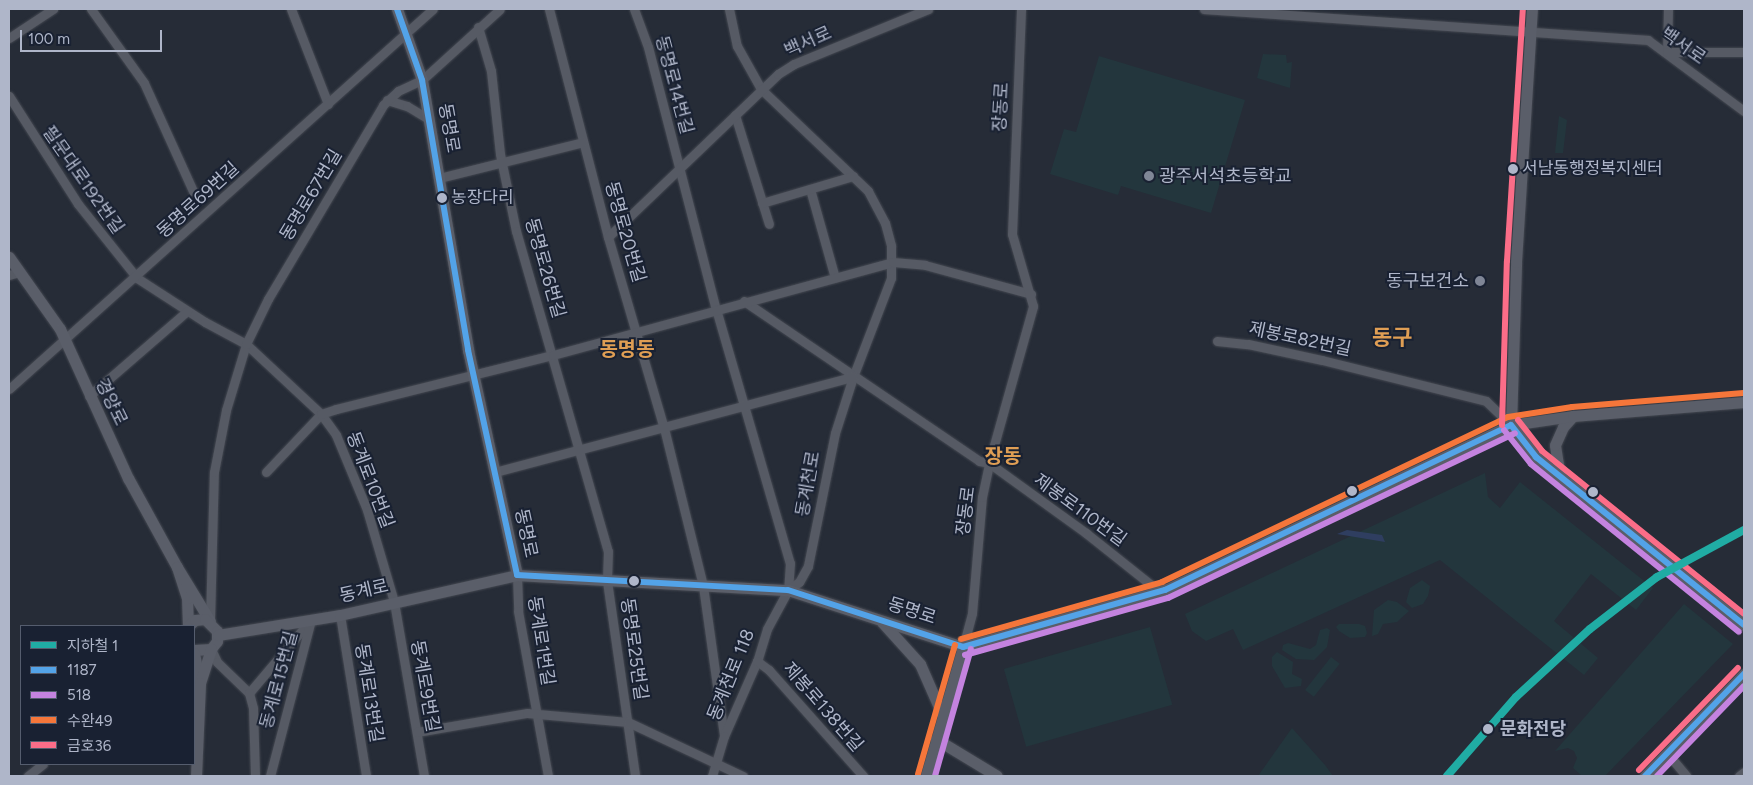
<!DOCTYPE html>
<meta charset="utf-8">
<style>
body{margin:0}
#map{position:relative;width:1753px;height:785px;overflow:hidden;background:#262c37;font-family:Figtree,"Noto Sans KR",sans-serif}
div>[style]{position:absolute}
.green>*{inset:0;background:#23363d;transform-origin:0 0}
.water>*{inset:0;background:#2f3e60}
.roads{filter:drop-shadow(0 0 1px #434750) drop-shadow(0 0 1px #434750)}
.street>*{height:9px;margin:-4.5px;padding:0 4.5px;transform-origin:4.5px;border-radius:4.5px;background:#565a64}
.secondary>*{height:11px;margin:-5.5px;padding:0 5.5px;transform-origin:5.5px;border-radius:5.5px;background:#5a5e69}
.bus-1>*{height:6px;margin:-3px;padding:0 3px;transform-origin:3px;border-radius:3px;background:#53a3e8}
.bus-2>*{height:6px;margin:-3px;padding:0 3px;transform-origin:3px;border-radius:3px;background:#c483df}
.bus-3>*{height:6px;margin:-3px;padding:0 3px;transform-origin:3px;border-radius:3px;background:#f5763a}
.bus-4>*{height:6px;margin:-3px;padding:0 3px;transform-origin:3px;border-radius:3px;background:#fb6d88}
.metro-1>*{height:8px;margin:-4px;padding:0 4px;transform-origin:4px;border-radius:4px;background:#20aca4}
.dots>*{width:14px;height:14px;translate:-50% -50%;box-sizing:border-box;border:2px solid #192132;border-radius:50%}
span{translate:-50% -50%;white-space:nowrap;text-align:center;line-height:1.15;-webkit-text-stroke:4px #192132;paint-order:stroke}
.bus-label{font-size:17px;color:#afb6c9}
.left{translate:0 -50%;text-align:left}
.street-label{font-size:18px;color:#afb6c9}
.poi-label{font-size:18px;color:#afb6c9}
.right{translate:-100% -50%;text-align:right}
.stop-label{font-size:18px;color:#afb6c9;font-weight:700}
.quarter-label{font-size:20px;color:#df9e54;font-weight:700}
.district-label{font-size:22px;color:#df9e54;font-weight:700}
.frame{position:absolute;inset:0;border:10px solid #afb6c9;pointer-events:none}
.legend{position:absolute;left:20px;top:625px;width:175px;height:140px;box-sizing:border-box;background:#192132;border:1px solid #555d6e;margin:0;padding:6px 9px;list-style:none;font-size:15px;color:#afb6c9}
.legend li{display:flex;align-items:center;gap:10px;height:25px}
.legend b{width:25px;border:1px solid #555d6e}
.scale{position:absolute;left:20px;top:30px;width:142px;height:22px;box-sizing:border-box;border:2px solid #afb6c9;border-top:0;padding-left:6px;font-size:15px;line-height:18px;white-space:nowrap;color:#afb6c9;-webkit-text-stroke:4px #192132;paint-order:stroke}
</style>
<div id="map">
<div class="green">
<i style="clip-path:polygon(1263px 54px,1286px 55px,1287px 63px,1292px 62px,1290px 88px,1257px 78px)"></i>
<i style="clip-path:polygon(1099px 56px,1245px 100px,1211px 213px,1121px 186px,1118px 195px,1050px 174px,1064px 129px,1076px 132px)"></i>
<i style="clip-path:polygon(1559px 116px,1567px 120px,1563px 153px,1555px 153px)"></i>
<i style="clip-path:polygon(1485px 473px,1488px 497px,1500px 508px,1520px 482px,1653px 588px,1636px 610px,1591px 574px,1554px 621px,1598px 658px,1584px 675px,1440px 560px,1243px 650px,1233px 629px,1206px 641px,1192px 631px,1185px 614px)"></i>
<i style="clip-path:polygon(1422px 580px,1430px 586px,1428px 596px,1423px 604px,1412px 608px,1406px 602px,1410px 588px)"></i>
<i style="clip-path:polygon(1388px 600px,1397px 602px,1409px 611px,1397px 622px,1383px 624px,1378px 634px,1372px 636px,1374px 610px)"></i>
<i style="clip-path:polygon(1684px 604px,1733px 644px,1605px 776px,1582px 776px,1573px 768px,1577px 758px,1574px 751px,1568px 748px,1555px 751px)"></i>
<i style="clip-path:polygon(1339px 624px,1359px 624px,1365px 626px,1367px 633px,1365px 637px,1350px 638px,1339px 631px,1336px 627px)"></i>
<i style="left:1150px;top:627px;width:81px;height:152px;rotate:74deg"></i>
<i style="clip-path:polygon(1327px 628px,1330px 630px,1327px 647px,1314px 660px,1296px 659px,1282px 650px,1283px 645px,1288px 643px,1310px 649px,1316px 645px,1320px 630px)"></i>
<i style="clip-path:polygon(1277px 652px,1293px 662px,1292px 674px,1302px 679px,1301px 686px,1285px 688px,1272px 666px,1272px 657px)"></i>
<i style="left:1331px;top:657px;width:11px;height:42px;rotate:38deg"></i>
<i style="clip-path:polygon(1292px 728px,1325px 765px,1333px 776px,1258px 776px)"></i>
</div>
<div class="water">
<i style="clip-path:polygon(1347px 530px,1382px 535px,1385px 542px,1337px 534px)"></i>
</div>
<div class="roads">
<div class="street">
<i style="left:91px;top:9px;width:91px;rotate:54.4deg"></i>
<i style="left:144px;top:83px;width:119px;rotate:65.6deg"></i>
<i style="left:291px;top:9px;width:102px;rotate:68.7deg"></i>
<i style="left:549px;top:9px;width:236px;rotate:75.5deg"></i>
<i style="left:608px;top:237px;width:199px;rotate:73.7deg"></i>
<i style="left:664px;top:428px;width:163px;rotate:76.1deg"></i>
<i style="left:703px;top:586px;width:151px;rotate:82deg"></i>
<i style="left:634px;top:9px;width:40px;rotate:69.8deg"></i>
<i style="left:648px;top:47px;width:271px;rotate:75.5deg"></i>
<i style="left:716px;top:309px;width:265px;rotate:73.8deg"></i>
<i style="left:790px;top:563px;width:27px;rotate:94deg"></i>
<i style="left:788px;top:590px;width:44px;rotate:118.3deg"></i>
<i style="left:767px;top:629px;width:34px;rotate:107deg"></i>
<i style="left:757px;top:661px;width:82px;rotate:113.7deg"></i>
<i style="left:724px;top:736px;width:42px;rotate:106.7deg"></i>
<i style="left:729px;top:9px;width:38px;rotate:78deg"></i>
<i style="left:737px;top:46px;width:49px;rotate:60.8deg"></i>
<i style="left:761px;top:89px;width:148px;rotate:43.6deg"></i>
<i style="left:868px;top:191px;width:36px;rotate:62deg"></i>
<i style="left:885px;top:223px;width:24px;rotate:75deg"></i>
<i style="left:891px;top:246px;width:32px;rotate:90deg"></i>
<i style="left:891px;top:278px;width:106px;rotate:111deg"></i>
<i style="left:853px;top:377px;width:59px;rotate:107.8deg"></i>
<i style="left:835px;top:433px;width:136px;rotate:101.5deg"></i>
<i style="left:808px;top:566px;width:18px;rotate:119deg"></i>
<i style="left:799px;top:582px;width:14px;rotate:144deg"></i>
<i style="left:1204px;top:9px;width:445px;rotate:4deg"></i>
<i style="left:1648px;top:40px;width:119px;rotate:36.5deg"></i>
<i style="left:1668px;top:9px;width:43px;rotate:91.3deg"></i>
<i style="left:1667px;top:52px;width:77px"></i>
<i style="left:478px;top:27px;width:46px;rotate:73.5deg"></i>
<i style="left:491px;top:71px;width:83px;rotate:83.8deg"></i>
<i style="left:500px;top:154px;width:79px;rotate:78.3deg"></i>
<i style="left:516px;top:231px;width:333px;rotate:74deg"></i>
<i style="left:608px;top:551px;width:30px;rotate:92deg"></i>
<i style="left:607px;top:581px;width:197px;rotate:81.8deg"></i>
<i style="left:9px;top:38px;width:53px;rotate:-33.4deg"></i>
<i style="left:9px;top:96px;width:128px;rotate:57.4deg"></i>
<i style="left:78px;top:204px;width:95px;rotate:51.4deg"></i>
<i style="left:137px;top:278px;width:81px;rotate:32.9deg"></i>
<i style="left:205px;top:322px;width:47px;rotate:28.2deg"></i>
<i style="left:246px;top:344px;width:103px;rotate:43deg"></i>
<i style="left:321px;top:414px;width:26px;rotate:54deg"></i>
<i style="left:336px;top:435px;width:81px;rotate:67.5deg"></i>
<i style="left:367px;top:510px;width:96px;rotate:73.6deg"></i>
<i style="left:394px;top:602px;width:177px;rotate:80.2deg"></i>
<i style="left:387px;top:100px;width:21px;rotate:17deg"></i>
<i style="left:407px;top:106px;width:26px;rotate:31deg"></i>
<i style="left:735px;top:115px;width:114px;rotate:72.7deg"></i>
<i style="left:439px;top:178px;width:148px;rotate:-14deg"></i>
<i style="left:810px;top:189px;width:92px;rotate:74.3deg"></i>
<i style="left:762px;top:203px;width:95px;rotate:-16.5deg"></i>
<i style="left:608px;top:237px;width:236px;rotate:-43.8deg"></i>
<i style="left:778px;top:74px;width:19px;rotate:-32deg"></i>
<i style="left:794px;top:64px;width:145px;rotate:-22.3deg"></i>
<i style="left:9px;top:275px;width:10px;rotate:-17deg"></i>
<i style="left:744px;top:301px;width:284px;rotate:34.2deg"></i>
<i style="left:979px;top:461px;width:10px;rotate:11deg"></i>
<i style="left:989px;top:463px;width:120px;rotate:35.8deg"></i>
<i style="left:1086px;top:533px;width:95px;rotate:38.6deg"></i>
<i style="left:1217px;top:341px;width:31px;rotate:6deg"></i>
<i style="left:1248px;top:344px;width:76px;rotate:12.2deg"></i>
<i style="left:1322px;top:360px;width:169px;rotate:14deg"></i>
<i style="left:1486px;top:401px;width:35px;rotate:44deg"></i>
<i style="left:9px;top:389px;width:569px;rotate:-41.87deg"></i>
<i style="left:89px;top:396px;width:130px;rotate:-40.9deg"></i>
<i style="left:266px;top:472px;width:80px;rotate:-46.5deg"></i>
<i style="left:321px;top:414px;width:16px;rotate:-18deg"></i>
<i style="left:336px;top:409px;width:224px;rotate:-14deg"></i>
<i style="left:553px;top:355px;width:352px;rotate:-15.3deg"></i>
<i style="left:893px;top:262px;width:32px;rotate:5deg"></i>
<i style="left:925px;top:265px;width:110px;rotate:15.3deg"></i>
<i style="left:495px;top:472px;width:370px;rotate:-14.9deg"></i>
<i style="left:517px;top:575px;width:36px;rotate:88deg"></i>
<i style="left:518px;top:611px;width:168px;rotate:79.7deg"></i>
<i style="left:340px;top:615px;width:163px;rotate:80.8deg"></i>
<i style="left:210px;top:621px;width:149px;rotate:-88.5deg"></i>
<i style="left:214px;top:472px;width:63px;rotate:-79deg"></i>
<i style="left:226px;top:410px;width:69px;rotate:-73.1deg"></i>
<i style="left:246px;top:344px;width:50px;rotate:-63.9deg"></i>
<i style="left:268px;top:299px;width:226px;rotate:-59.3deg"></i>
<i style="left:383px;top:105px;width:21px;rotate:-43deg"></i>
<i style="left:398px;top:91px;width:26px;rotate:-25deg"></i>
<i style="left:422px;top:80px;width:105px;rotate:-42.3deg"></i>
<i style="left:963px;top:647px;width:35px;rotate:-75deg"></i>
<i style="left:972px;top:613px;width:116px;rotate:-85.1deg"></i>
<i style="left:982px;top:497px;width:35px;rotate:-78deg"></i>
<i style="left:989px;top:463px;width:163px;rotate:-74.3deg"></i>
<i style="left:1033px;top:306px;width:75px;rotate:-106.3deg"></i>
<i style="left:1012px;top:234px;width:225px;rotate:-87.7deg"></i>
<i style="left:211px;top:649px;width:14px;rotate:65deg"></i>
<i style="left:217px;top:662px;width:45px;rotate:44.1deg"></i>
<i style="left:757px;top:661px;width:15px;rotate:37deg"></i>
<i style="left:769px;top:670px;width:142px;rotate:48.4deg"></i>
<i style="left:249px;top:693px;width:93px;rotate:-49.8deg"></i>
<i style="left:249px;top:693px;width:16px;rotate:75deg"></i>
<i style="left:253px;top:708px;width:68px;rotate:88.3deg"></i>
<i style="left:417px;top:732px;width:112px;rotate:-9.8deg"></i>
<i style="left:527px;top:713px;width:101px;rotate:5.1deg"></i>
<i style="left:628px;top:722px;width:127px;rotate:25.2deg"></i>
<i style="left:1667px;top:753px;width:30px;rotate:50deg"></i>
<i style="left:28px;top:776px;width:19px;rotate:-39deg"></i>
<i style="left:270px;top:776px;width:161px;rotate:-75.3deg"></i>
<i style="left:1739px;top:776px;width:6px;rotate:-39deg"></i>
</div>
<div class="secondary">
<i style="left:397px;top:9px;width:75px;rotate:70.6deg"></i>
<i style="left:422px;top:80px;width:274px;rotate:80.3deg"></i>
<i style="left:468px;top:350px;width:230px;rotate:77.7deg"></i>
<i style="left:9px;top:257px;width:88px;rotate:54.7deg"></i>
<i style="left:60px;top:329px;width:164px;rotate:65.5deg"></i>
<i style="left:128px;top:478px;width:102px;rotate:61.2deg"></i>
<i style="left:1511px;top:425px;width:163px;rotate:-88.2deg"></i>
<i style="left:1516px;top:262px;width:254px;rotate:-86.4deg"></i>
<i style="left:1511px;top:425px;width:41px;rotate:52deg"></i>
<i style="left:1536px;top:457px;width:267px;rotate:38.9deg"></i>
<i style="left:1560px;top:477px;width:32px;rotate:-99deg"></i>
<i style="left:1555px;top:445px;width:20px;rotate:-66deg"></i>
<i style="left:1563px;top:427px;width:15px;rotate:-48deg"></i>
<i style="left:882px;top:622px;width:57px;rotate:47.9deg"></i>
<i style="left:920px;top:664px;width:55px;rotate:66.3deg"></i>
<i style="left:188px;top:626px;width:28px;rotate:-92deg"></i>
<i style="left:187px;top:598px;width:33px;rotate:-108deg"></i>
<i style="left:177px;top:567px;width:63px;rotate:58.6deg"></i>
<i style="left:188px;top:626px;width:9px;rotate:-41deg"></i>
<i style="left:195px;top:620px;width:10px;rotate:-6deg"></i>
<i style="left:205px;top:619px;width:17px;rotate:45deg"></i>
<i style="left:217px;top:631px;width:10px;rotate:90deg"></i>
<i style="left:217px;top:641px;width:10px;rotate:127deg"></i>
<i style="left:211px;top:649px;width:17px;rotate:177deg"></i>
<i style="left:218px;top:635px;width:124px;rotate:-9.3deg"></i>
<i style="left:340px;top:615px;width:181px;rotate:-12.7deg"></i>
<i style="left:517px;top:575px;width:271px;rotate:3.2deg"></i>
<i style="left:788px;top:590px;width:184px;rotate:18deg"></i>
<i style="left:963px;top:647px;width:210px;rotate:-15.8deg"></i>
<i style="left:1165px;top:590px;width:383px;rotate:-25.5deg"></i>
<i style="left:1511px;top:425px;width:63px;rotate:-8.3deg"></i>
<i style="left:1573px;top:416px;width:172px;rotate:-4.7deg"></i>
<i style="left:194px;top:653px;width:31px;rotate:79deg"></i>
<i style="left:200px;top:683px;width:36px;rotate:-72deg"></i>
<i style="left:936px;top:739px;width:71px;rotate:31.2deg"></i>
<i style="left:196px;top:776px;width:93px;rotate:-87.5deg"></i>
<i style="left:926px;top:776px;width:134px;rotate:-74deg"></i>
<i style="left:1645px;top:776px;width:142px;rotate:-45.9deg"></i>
</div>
</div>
<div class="bus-1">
<i style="left:397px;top:9px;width:75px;rotate:70.6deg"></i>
<i style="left:422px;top:80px;width:274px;rotate:80.3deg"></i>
<i style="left:468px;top:350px;width:230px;rotate:77.7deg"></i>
<i style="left:1511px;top:425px;width:41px;rotate:52deg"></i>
<i style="left:1536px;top:457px;width:267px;rotate:38.9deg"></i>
<i style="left:517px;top:575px;width:271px;rotate:3.2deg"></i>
<i style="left:788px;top:590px;width:184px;rotate:18deg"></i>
<i style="left:963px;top:647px;width:210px;rotate:-15.8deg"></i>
<i style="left:1165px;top:590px;width:383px;rotate:-25.5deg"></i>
<i style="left:1645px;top:776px;width:142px;rotate:-45.9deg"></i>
</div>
<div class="bus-2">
<i style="left:1504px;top:430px;width:43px;rotate:51.5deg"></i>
<i style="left:1531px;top:464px;width:267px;rotate:38.9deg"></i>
<i style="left:965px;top:655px;width:211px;rotate:-15.7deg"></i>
<i style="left:1168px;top:598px;width:384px;rotate:-25.4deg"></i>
<i style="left:935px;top:776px;width:132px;rotate:-74.2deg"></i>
<i style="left:1657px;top:776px;width:125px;rotate:-46deg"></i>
</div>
<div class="bus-3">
<i style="left:961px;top:639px;width:209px;rotate:-15.8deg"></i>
<i style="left:1162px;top:582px;width:383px;rotate:-25.5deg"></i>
<i style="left:1508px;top:417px;width:65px;rotate:-8.9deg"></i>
<i style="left:1572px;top:407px;width:172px;rotate:-4.7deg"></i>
<i style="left:918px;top:774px;width:134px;rotate:-74deg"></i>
</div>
<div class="bus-4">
<i style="left:1518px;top:420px;width:39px;rotate:52deg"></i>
<i style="left:1542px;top:451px;width:260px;rotate:38.9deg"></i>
<i style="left:1502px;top:425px;width:164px;rotate:-88.3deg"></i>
<i style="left:1507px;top:261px;width:253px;rotate:-86.4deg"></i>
<i style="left:1639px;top:770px;width:142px;rotate:-45.9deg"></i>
</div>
<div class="metro-1">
<i style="left:1447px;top:776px;width:105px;rotate:-48.9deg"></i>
<i style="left:1516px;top:697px;width:100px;rotate:-42.6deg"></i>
<i style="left:1590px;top:629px;width:85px;rotate:-37.8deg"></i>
<i style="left:1657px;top:577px;width:99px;rotate:-28.4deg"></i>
</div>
<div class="dots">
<i style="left:1513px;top:169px;background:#afb6c9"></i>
<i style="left:1149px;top:176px;background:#7f8696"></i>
<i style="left:442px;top:198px;background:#afb6c9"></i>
<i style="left:1480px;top:281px;background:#7f8696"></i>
<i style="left:1352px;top:491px;background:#afb6c9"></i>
<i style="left:1593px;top:492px;background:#afb6c9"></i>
<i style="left:634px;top:581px;background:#afb6c9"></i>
<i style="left:1488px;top:729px;background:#afb6c9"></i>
</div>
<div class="bus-label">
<span class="left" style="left:1522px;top:169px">서남동행정복지센터</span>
<span class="left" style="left:451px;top:198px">농장다리</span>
</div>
<div class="street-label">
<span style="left:808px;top:42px;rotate:-24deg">백서로</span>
<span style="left:1683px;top:46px;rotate:35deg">백서로</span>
<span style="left:674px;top:85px;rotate:75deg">동명로14번길</span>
<span style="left:1001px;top:107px;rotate:-87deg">장동로</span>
<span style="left:449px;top:128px;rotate:80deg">동명로</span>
<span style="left:83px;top:180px;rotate:55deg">필문대로192번길</span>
<span style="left:311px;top:195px;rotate:-59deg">동명로67번길</span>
<span style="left:198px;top:200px;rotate:-42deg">동명로69번길</span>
<span style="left:625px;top:232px;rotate:74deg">동명로20번길</span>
<span style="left:545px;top:268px;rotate:74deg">동명로26번길</span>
<span style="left:1300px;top:339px;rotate:12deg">제봉로82번길</span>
<span style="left:111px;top:402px;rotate:64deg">경양로</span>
<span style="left:370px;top:480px;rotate:69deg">동계로10번길</span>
<span style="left:808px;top:484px;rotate:-80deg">동계천로</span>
<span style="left:1080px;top:510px;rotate:36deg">제봉로110번길</span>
<span style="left:966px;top:511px;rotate:-83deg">장동로</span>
<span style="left:526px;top:533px;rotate:78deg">동명로</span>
<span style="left:364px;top:591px;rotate:-13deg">동계로</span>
<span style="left:912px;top:611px;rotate:18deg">동명로</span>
<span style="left:541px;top:641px;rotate:81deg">동계로1번길</span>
<span style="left:634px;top:649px;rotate:82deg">동명로25번길</span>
<span style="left:731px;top:675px;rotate:-68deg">동계천로 118</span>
<span style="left:279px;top:680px;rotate:-75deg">동계로15번길</span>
<span style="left:425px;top:686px;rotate:80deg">동계로9번길</span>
<span style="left:369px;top:693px;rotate:81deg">동계로13번길</span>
<span style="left:823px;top:707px;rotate:49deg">제봉로138번길</span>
</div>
<div class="poi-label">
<span class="left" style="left:1159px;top:176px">광주서석초등학교</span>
<span class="right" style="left:1469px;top:281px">동구보건소</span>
</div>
<div class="stop-label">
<span class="left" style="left:1500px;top:729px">문화전당</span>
</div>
<div class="quarter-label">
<span style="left:627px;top:349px">동명동</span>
<span style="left:1003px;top:456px">장동</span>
</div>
<div class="district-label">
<span style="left:1392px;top:338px">동구</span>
</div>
<div class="frame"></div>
<ul class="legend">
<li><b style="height:6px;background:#20aca4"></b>지하철 1</li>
<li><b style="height:6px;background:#53a3e8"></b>1187</li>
<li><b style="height:6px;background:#c483df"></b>518</li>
<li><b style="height:6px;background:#f5763a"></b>수완49</li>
<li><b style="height:6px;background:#fb6d88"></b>금호36</li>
</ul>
<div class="scale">100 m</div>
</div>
